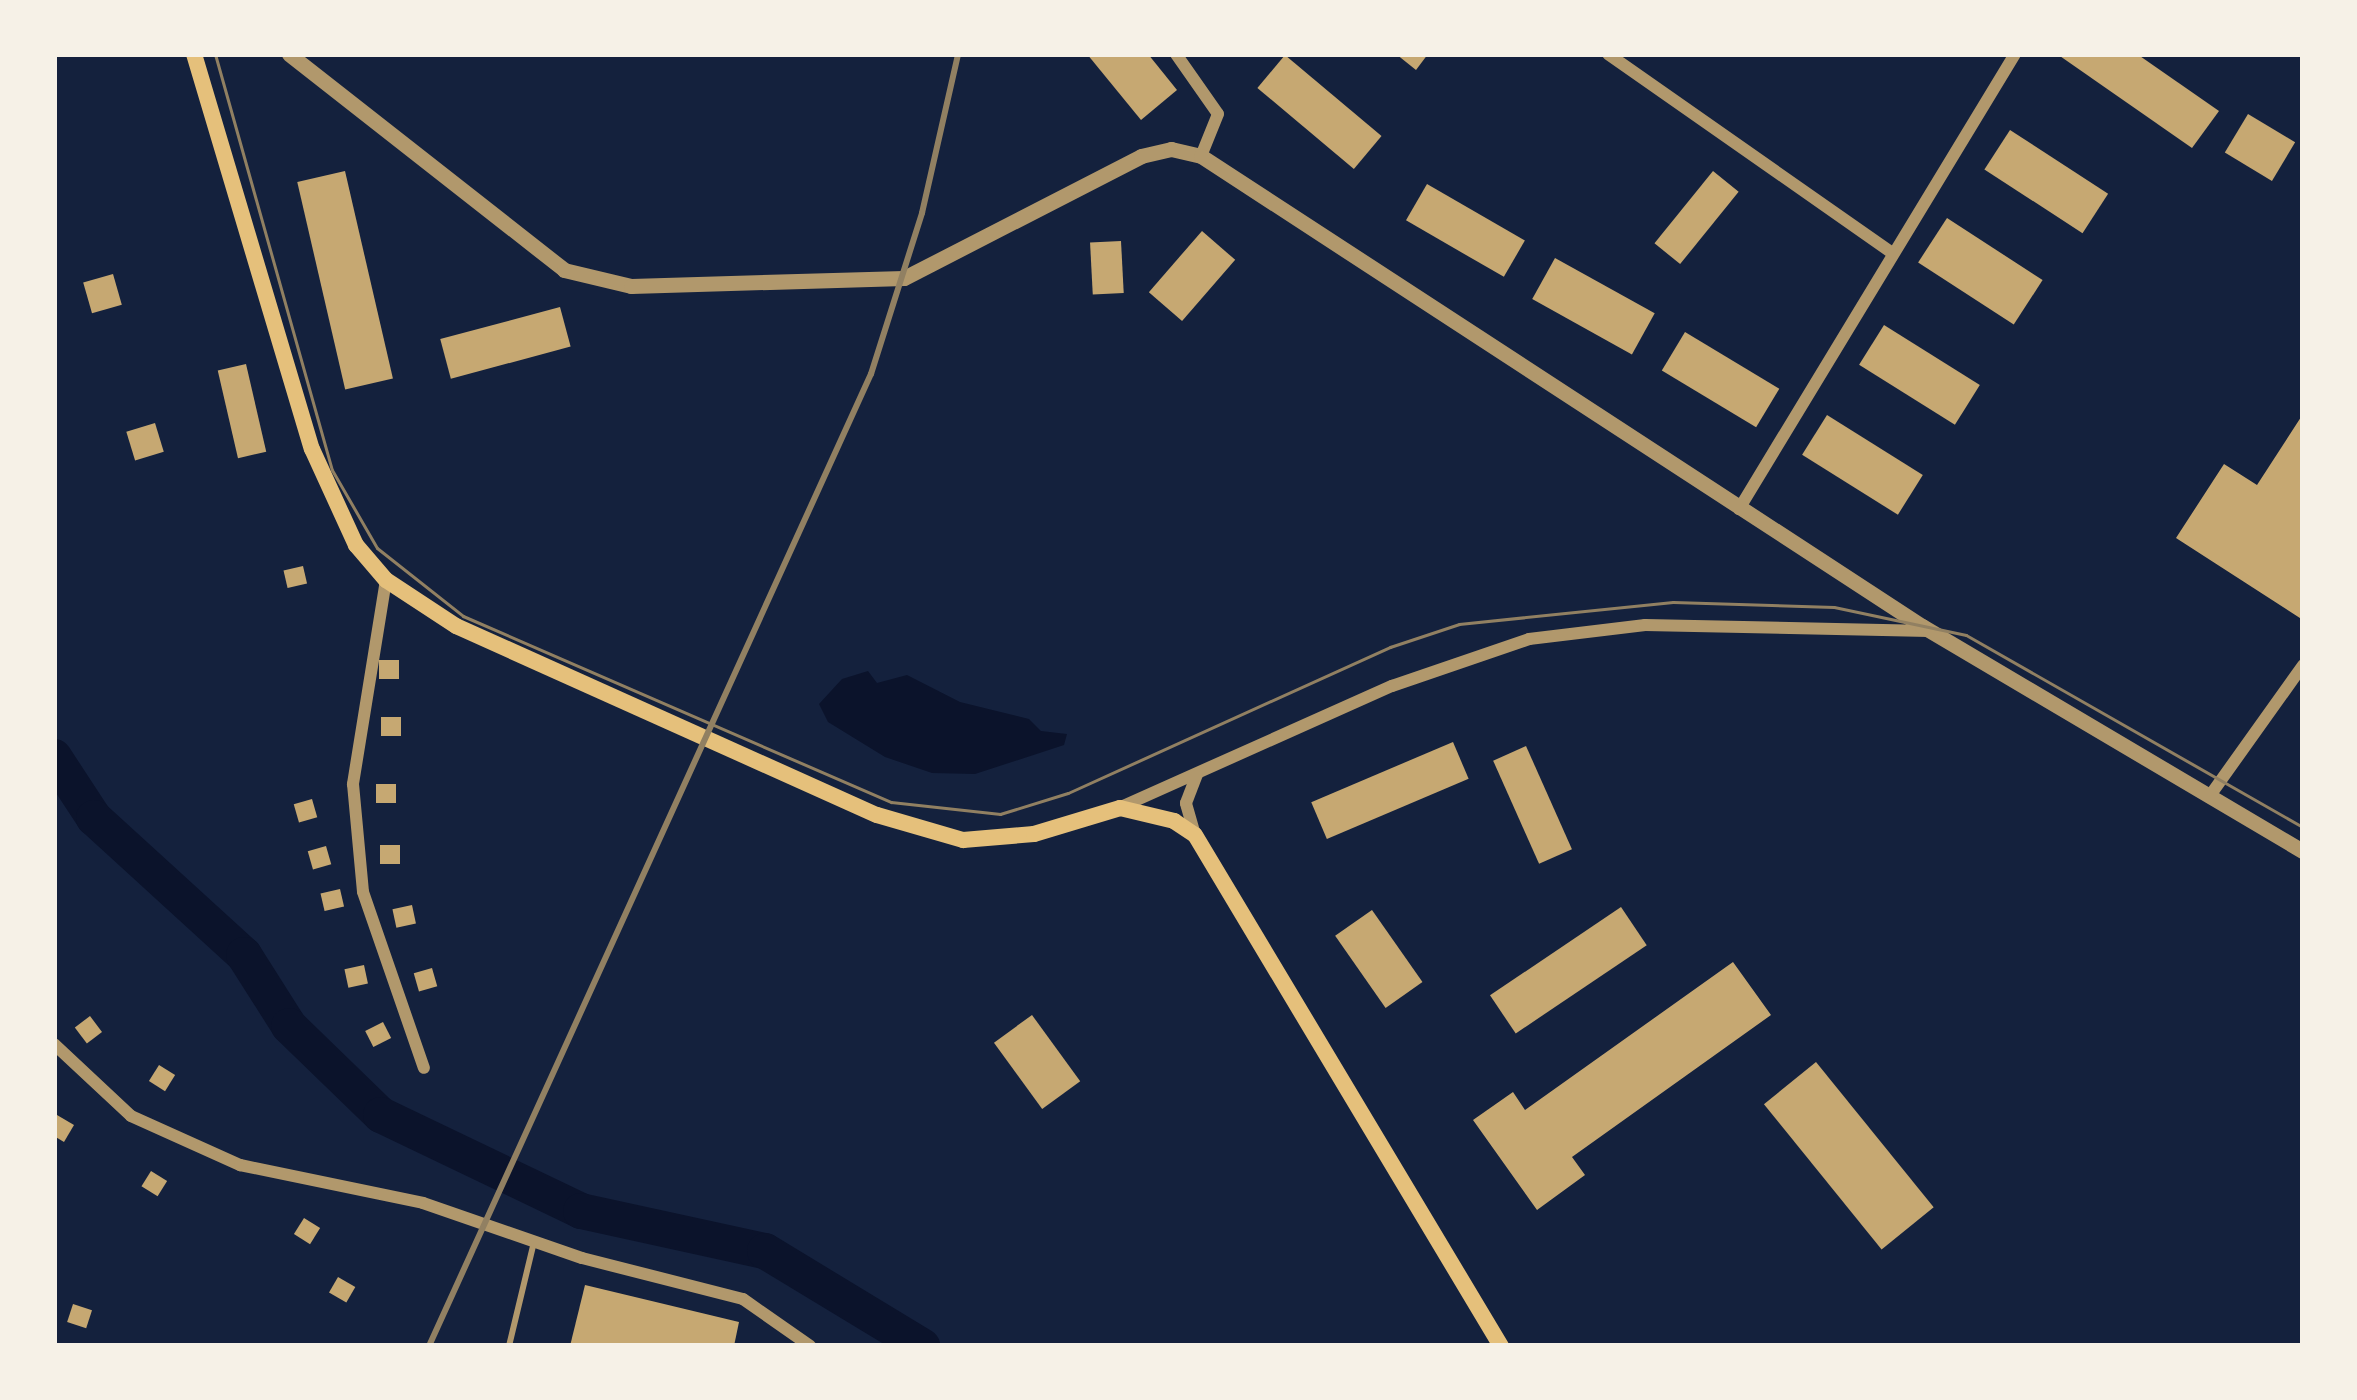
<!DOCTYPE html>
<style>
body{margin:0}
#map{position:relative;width:2357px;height:1400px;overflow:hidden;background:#14213d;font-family:Roboto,sans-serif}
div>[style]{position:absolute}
.water>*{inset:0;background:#0b132b}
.river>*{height:36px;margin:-18px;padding:0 18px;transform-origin:18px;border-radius:18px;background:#0b132b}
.building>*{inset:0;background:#c6a872;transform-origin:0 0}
.service>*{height:6px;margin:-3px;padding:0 3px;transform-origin:3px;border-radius:3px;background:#b1986c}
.minor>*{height:12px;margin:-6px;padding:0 6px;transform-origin:6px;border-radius:6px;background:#b1986c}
.tertiary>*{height:15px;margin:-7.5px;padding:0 7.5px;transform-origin:7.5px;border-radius:7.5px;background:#b1986c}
.secondary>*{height:16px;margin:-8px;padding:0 8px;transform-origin:8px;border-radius:8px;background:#e5c07b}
.tram>*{height:3px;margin:-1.5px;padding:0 1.5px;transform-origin:1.5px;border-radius:1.5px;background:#918062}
.rail>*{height:6px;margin:-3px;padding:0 3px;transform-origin:3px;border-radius:3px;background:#918062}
span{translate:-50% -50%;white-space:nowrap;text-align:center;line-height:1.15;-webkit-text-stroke:9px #f6f1e7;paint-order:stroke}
.frame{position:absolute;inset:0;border:57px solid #f6f1e7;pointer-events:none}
</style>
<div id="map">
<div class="water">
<i style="clip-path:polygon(868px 671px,877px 683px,907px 675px,960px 702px,1029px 719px,1041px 731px,1067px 734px,1064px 745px,975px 774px,932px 773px,885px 757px,828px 722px,819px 704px,842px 679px)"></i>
</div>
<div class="river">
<i style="left:54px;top:757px;width:73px;rotate:56.7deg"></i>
<i style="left:94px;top:818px;width:203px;rotate:42.4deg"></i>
<i style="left:244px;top:955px;width:84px;rotate:57.6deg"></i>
<i style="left:289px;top:1026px;width:128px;rotate:44.1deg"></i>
<i style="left:381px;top:1115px;width:222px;rotate:25.6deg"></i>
<i style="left:581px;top:1211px;width:188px;rotate:12.3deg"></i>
<i style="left:765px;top:1251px;width:184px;rotate:31.2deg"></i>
</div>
<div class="building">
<i style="clip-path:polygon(1087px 54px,1148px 54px,1177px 90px,1141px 120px)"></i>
<i style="clip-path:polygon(1396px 54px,1428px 54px,1416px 70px)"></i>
<i style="clip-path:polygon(2057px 54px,2137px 54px,2219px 111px,2192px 148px)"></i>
<i style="left:1285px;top:55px;width:126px;height:43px;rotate:40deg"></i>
<i style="left:2248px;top:114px;width:55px;height:45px;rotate:31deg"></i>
<i style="left:2010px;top:130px;width:117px;height:47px;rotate:33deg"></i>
<i style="left:345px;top:171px;width:213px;height:49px;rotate:77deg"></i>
<i style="left:1713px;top:171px;width:33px;height:93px;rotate:39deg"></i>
<i style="left:1427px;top:184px;width:113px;height:42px;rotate:30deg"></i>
<i style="left:1947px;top:218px;width:114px;height:53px;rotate:33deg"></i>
<i style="left:1202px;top:231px;width:44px;height:81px;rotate:41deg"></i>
<i style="left:1121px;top:241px;width:52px;height:31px;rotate:87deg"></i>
<i style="left:1555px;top:258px;width:114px;height:47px;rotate:29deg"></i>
<i style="left:113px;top:274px;width:32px;height:31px;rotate:74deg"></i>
<i style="left:560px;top:307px;width:41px;height:124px;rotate:75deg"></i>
<i style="left:1884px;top:325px;width:113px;height:47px;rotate:32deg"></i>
<i style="left:1685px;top:332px;width:110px;height:45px;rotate:31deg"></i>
<i style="left:246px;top:364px;width:90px;height:29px;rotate:77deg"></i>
<i style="clip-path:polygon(2303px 414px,2303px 620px,2176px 538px,2224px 464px,2257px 485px)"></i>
<i style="left:1827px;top:415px;width:113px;height:47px;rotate:32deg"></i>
<i style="left:155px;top:423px;width:30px;height:30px;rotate:73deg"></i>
<i style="left:303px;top:566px;width:18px;height:20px;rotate:77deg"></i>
<i style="left:399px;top:660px;width:19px;height:20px;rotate:90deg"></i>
<i style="left:381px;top:717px;width:20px;height:19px"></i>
<i style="left:1453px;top:742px;width:40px;height:154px;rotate:67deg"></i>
<i style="left:1526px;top:746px;width:113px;height:36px;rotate:66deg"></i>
<i style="left:396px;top:784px;width:19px;height:20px;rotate:90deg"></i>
<i style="left:312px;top:799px;width:19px;height:19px;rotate:74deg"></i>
<i style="left:400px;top:845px;width:19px;height:20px;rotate:90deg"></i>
<i style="left:326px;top:846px;width:19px;height:19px;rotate:74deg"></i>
<i style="left:340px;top:889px;width:18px;height:20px;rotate:77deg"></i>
<i style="left:412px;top:905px;width:19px;height:20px;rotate:78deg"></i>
<i style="left:1621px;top:907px;width:46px;height:158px;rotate:56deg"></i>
<i style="left:1372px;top:910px;width:88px;height:45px;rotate:55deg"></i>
<i style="clip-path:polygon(1733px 962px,1771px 1015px,1572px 1157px,1585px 1175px,1537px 1210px,1473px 1120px,1513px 1092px,1525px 1110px)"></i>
<i style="left:364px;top:965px;width:19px;height:20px;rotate:78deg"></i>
<i style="left:432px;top:968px;width:19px;height:19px;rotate:74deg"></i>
<i style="left:1032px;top:1015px;width:82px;height:47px;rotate:54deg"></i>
<i style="left:90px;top:1016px;width:20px;height:19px;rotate:53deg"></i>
<i style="left:383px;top:1022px;width:18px;height:20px;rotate:63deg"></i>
<i style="left:1816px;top:1062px;width:187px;height:67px;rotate:51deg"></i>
<i style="left:159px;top:1065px;width:19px;height:19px;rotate:32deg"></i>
<i style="clip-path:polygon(57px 1115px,74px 1125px,64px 1142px,54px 1136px)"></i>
<i style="left:151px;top:1171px;width:19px;height:18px;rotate:32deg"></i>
<i style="left:304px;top:1218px;width:19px;height:19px;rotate:32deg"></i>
<i style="left:338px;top:1277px;width:20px;height:18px;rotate:30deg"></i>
<i style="clip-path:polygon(585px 1285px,739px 1322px,734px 1346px,570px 1346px)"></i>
<i style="left:73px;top:1304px;width:20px;height:19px;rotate:18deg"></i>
</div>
<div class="service">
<i style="left:509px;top:1346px;width:107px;rotate:-76.5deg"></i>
</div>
<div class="minor">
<i style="left:1176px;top:54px;width:73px;rotate:55deg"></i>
<i style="left:1218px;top:114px;width:45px;rotate:112deg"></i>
<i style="left:1608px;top:54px;width:347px;rotate:35deg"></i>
<i style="left:1739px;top:509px;width:532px;rotate:-58.76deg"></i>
<i style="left:386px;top:580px;width:207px;rotate:99.2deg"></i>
<i style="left:353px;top:784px;width:108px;rotate:84.7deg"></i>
<i style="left:363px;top:892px;width:186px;rotate:70.9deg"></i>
<i style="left:2209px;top:797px;width:162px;rotate:-54.5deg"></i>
<i style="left:1121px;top:807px;width:297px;rotate:-24.1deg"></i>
<i style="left:1392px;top:686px;width:145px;rotate:-18.9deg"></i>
<i style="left:1529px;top:639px;width:117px;rotate:-6.9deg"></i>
<i style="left:1645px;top:625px;width:284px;rotate:1.2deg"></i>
<i style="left:1195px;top:835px;width:33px;rotate:-106deg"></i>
<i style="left:1186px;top:803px;width:30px;rotate:-69deg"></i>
<i style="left:54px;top:1044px;width:105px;rotate:43.1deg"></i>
<i style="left:131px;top:1116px;width:120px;rotate:24.2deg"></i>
<i style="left:240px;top:1165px;width:187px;rotate:11.7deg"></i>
<i style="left:423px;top:1203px;width:168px;rotate:19.1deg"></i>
<i style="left:582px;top:1258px;width:166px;rotate:14.3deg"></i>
<i style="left:743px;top:1299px;width:82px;rotate:35deg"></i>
</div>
<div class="tertiary">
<i style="left:289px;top:54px;width:350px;rotate:38.1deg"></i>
<i style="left:564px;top:270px;width:69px;rotate:13.4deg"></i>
<i style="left:631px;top:286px;width:273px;rotate:-1.7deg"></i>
<i style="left:904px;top:278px;width:267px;rotate:-27.2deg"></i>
<i style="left:1141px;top:156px;width:31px;rotate:-13deg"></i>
<i style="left:1171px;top:149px;width:31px;rotate:13deg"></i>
<i style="left:1201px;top:156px;width:861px;rotate:33.1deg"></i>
<i style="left:1922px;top:626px;width:442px;rotate:30.6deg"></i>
</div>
<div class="secondary">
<i style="left:194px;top:54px;width:412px;rotate:73.4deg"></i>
<i style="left:312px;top:449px;width:106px;rotate:65.4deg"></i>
<i style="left:356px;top:545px;width:46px;rotate:49.4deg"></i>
<i style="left:386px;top:580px;width:84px;rotate:33.3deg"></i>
<i style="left:456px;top:626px;width:461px;rotate:24.2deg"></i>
<i style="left:877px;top:815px;width:90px;rotate:16.2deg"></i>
<i style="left:963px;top:840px;width:71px;rotate:-4.8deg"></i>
<i style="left:1034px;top:834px;width:90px;rotate:-16.8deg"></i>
<i style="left:1120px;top:808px;width:56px;rotate:13.5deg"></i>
<i style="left:1174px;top:821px;width:25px;rotate:34deg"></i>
<i style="left:1195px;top:835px;width:596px;rotate:59.09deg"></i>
</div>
<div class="tram">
<i style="left:215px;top:54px;width:432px;rotate:74.3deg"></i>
<i style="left:332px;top:470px;width:90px;rotate:60deg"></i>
<i style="left:377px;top:548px;width:110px;rotate:38.3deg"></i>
<i style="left:463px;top:616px;width:467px;rotate:23.5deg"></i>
<i style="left:891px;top:802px;width:110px;rotate:6.3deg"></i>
<i style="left:1000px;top:814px;width:71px;rotate:-17.2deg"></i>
<i style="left:1068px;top:793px;width:354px;rotate:-24.4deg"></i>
<i style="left:1390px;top:647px;width:73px;rotate:-18.4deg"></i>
<i style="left:1459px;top:624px;width:215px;rotate:-5.9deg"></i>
<i style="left:1673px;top:602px;width:161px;rotate:1.8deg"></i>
<i style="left:1834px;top:607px;width:135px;rotate:12deg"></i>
<i style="left:1966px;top:635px;width:388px;rotate:29.7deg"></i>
</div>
<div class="rail">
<i style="left:429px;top:1346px;width:1068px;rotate:-65.55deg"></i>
<i style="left:871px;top:374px;width:169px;rotate:-72.4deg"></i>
<i style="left:922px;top:213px;width:163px;rotate:-77.2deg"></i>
</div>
<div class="frame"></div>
</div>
